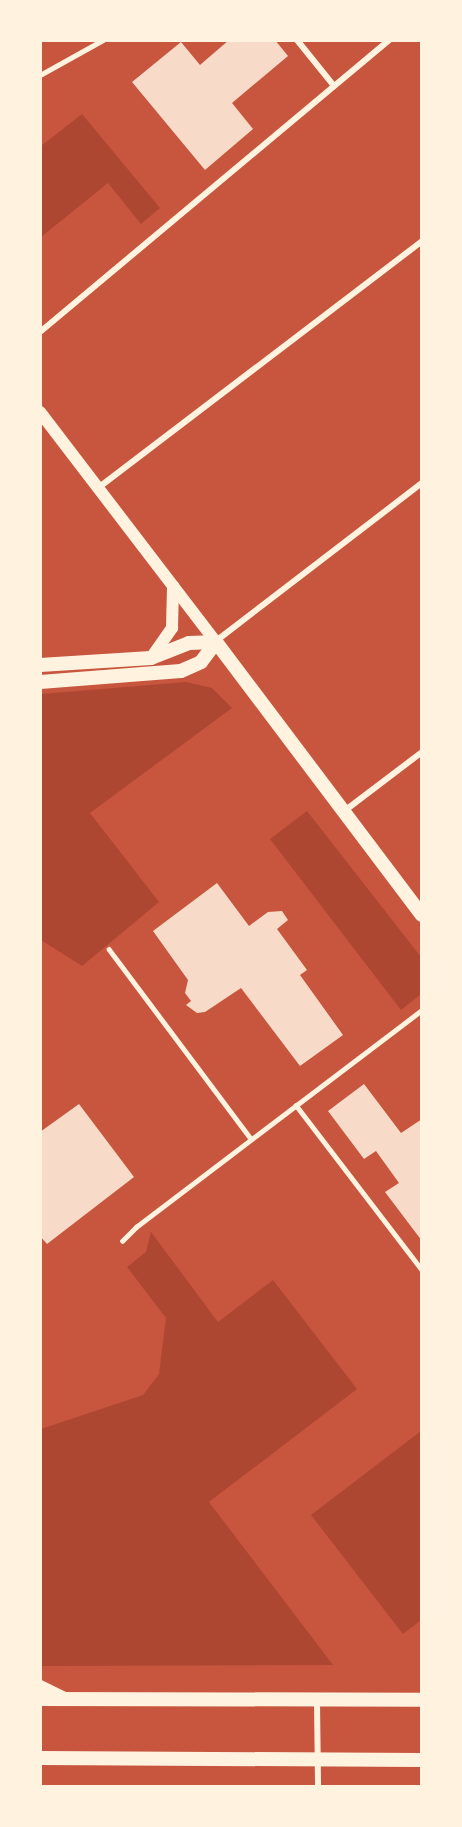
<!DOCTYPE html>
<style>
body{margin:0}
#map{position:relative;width:462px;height:1827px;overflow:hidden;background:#c8553d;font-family:"Work Sans",sans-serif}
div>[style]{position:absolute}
.green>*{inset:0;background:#ae4732}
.building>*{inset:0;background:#f7dbc8}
.service>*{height:4.5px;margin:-2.25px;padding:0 2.25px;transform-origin:2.25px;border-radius:2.25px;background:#fff3e0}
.minor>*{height:6px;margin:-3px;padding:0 3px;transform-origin:3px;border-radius:3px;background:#fff3e0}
.secondary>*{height:12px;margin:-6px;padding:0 6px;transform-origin:6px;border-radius:6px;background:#fff3e0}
.primary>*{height:14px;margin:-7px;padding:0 7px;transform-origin:7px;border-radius:7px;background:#fff3e0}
span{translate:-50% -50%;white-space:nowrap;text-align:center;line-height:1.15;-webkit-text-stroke:5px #fff3e0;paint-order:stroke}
.frame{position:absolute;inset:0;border:42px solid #fff3e0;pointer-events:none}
</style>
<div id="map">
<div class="green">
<i style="clip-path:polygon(82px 114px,160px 208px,141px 224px,108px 183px,41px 237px,41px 146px)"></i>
<i style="clip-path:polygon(186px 682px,212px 688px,232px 708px,90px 813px,159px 902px,82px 966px,41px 940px,41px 694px)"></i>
<i style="clip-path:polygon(307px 811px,421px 957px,421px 994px,401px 1010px,270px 839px)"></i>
<i style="clip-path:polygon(151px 1232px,218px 1322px,273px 1280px,357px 1389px,209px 1502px,333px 1665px,41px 1666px,41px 1429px,143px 1395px,159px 1374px,166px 1318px,127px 1267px,146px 1252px)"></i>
<i style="clip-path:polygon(421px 1431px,421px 1620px,403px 1634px,311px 1515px)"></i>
</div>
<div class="building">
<i style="clip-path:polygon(229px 40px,275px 40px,288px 56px,232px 103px,253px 129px,205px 170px,132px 82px,181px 42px,200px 65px)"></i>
<i style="clip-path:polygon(217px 883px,249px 926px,268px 912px,282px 911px,288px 920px,277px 929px,307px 970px,300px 975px,343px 1035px,300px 1066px,241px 988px,205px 1012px,197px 1013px,186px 1005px,191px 1001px,185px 993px,188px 980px,153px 931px)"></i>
<i style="clip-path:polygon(364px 1084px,401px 1133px,422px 1119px,422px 1241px,385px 1192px,399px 1183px,376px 1151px,364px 1159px,328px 1111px)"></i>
<i style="clip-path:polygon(79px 1104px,134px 1177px,47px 1244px,40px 1236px,40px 1132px)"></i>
</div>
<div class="service">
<i style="left:40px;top:75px;width:72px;rotate:-29.1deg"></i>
<i style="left:109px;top:949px;width:237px;rotate:53.2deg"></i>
<i style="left:296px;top:1105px;width:208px;rotate:52.6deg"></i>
<i style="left:122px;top:1241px;width:20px;rotate:-45deg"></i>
<i style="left:136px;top:1227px;width:359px;rotate:-37.2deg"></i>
</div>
<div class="minor">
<i style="left:297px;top:40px;width:59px;rotate:51.2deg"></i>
<i style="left:40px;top:332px;width:455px;rotate:-39.9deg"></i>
<i style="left:98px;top:488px;width:407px;rotate:-37.3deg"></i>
<i style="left:216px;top:641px;width:260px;rotate:-37.5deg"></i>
<i style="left:343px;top:812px;width:99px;rotate:-37.2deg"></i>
<i style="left:317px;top:1701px;width:85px;rotate:89.3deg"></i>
</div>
<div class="secondary">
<i style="left:40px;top:412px;width:290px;rotate:52.6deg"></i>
<i style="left:151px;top:658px;width:37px;rotate:-55deg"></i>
<i style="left:172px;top:628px;width:42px;rotate:-88.6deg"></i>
<i style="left:40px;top:1686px;width:30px;rotate:26deg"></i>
</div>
<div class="primary">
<i style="left:216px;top:642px;width:342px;rotate:53deg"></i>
<i style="left:40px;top:665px;width:111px;rotate:-3.6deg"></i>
<i style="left:151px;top:658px;width:41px;rotate:-21.5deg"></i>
<i style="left:189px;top:643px;width:27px;rotate:-2deg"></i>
<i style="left:40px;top:682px;width:141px;rotate:-4.5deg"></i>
<i style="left:181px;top:671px;width:22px;rotate:-24deg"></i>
<i style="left:201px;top:662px;width:25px;rotate:-53deg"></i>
<i style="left:40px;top:1699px;width:382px;rotate:0.1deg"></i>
<i style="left:40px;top:1758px;width:382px;rotate:0.3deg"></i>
</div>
<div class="frame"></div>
</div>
